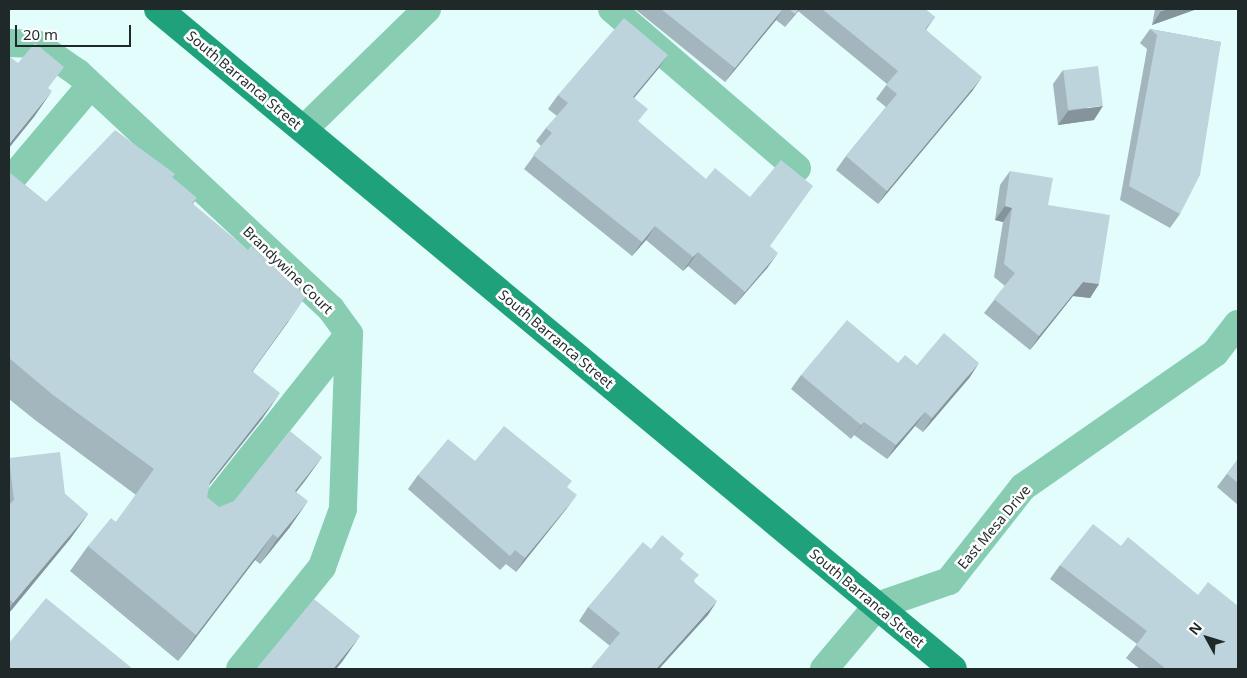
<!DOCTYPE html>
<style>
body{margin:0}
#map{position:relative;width:1247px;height:678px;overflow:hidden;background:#e3fdfd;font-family:"Noto Sans",sans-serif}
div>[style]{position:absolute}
.minor>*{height:28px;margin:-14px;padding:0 14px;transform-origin:14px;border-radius:14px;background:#88cdb2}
.major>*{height:28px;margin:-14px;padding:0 14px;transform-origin:14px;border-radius:14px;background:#1fa17c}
.wall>*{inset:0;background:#a3b6be}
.shaded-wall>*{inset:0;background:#85949b}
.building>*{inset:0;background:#bed4dd;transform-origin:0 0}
span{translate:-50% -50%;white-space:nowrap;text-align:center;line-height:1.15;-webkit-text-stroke:5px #fff;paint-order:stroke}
.street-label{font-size:14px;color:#1f2929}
.frame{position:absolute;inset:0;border:10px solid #1f2929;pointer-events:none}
.north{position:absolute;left:1182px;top:613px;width:50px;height:50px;-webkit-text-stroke:4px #fff;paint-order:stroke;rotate:309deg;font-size:14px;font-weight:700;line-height:20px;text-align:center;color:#1f2929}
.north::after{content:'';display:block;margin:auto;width:18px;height:22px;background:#1f2929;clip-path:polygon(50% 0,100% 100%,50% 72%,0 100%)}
.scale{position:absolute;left:15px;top:25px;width:116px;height:22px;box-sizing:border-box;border:2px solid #1f2929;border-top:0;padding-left:6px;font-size:15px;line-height:18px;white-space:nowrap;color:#1f2929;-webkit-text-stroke:4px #fff;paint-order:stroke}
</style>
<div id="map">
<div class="minor">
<i style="left:612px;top:9px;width:244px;rotate:40.7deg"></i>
<i style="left:9px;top:43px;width:27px;rotate:2deg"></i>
<i style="left:36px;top:44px;width:51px;rotate:34.6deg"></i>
<i style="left:78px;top:73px;width:346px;rotate:43deg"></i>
<i style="left:331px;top:309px;width:31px;rotate:54deg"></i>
<i style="left:349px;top:334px;width:175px;rotate:92deg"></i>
<i style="left:343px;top:509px;width:62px;rotate:109.9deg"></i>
<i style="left:322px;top:567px;width:131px;rotate:128.8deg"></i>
<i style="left:304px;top:129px;width:172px;rotate:-44.3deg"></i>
<i style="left:9px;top:182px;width:126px;rotate:-49.8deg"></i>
<i style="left:204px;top:517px;width:233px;rotate:-51.6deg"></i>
<i style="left:824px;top:669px;width:82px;rotate:-49.9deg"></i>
<i style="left:877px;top:606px;width:76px;rotate:-19.1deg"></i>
<i style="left:949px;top:581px;width:120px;rotate:-51.8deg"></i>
<i style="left:1023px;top:487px;width:234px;rotate:-34.9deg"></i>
<i style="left:1215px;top:353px;width:37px;rotate:-52deg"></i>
</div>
<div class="major">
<i style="left:158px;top:9px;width:1033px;rotate:39.7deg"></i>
</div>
<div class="wall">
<i style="clip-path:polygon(635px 9px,925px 9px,935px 17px,926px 30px,973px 90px,878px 204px,836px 170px,846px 156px,886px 107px,876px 99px,887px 84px,798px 11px,785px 27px,776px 20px,725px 82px)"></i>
<i style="clip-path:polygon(1155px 9px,1197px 9px,1152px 25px)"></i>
<i style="clip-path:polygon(1150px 29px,1221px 42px,1180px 214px,1170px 228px,1120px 200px,1147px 49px,1140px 43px)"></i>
<i style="clip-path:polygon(668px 55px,658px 69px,634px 98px,638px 122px,770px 246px,768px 267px,735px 305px,688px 266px,683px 271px,646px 240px,632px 256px,524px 169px,541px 146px,536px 141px,546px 128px,557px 116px,548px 109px,558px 95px)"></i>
<i style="clip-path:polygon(1063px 70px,1094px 120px,1058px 125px,1053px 84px)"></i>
<i style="clip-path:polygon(1010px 171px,1048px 205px,1099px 284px,1090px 298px,1073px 296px,1030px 350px,984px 313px,1005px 286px,994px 277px,1003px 222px,995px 220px,1000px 185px)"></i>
<i style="clip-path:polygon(9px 172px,46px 202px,172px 178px,197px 198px,193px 204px,288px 322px,253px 371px,262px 419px,209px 485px,207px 497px,219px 507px,234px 501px,322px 457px,304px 482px,296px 492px,290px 527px,260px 564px,255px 560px,178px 661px,70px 571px,88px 546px,116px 522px,136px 495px,35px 420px,9px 399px)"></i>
<i style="clip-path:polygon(898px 363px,917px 365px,970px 377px,923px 432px,915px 426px,887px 459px,854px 435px,851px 439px,791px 389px,801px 375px)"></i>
<i style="clip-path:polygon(9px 458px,65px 494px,88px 514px,70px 539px,9px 613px)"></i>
<i style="clip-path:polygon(1238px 459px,1238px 505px,1217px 487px)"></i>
<i style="clip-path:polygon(475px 461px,567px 487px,567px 508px,516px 572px,506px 564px,500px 570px,408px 489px,418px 475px)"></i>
<i style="clip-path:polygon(651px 549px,681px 560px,694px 581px,708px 615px,610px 646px,579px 621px,588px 607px)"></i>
<i style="clip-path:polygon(1060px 565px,1238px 669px,1140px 669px,1126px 658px,1137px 644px,1050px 579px)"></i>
</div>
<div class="shaded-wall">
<i style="clip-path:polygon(783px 9px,776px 20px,725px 82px,735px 68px)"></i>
<i style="clip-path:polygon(799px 9px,800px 9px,785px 27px,795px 14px)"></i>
<i style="clip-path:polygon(1168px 9px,1197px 9px,1152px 25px,1161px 11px)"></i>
<i style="clip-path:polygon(668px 55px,658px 69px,623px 111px,633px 97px)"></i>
<i style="clip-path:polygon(982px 77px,973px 90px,878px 204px,887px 191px)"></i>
<i style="clip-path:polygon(52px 91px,34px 117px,9px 148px,9px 144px)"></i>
<i style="clip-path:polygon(1103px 106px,1094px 120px,1058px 125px,1068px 111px)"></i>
<i style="clip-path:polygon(1005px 206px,1012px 208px,1003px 222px,995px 220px)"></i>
<i style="clip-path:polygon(655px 226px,646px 240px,632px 256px,642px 242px)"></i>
<i style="clip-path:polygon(698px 252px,688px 266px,683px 271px,693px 257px)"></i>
<i style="clip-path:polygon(778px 253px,768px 267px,735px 305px,745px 292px)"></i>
<i style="clip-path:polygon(1083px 282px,1099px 284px,1090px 298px,1073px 296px,1030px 350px,1039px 336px)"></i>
<i style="clip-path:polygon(306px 296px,288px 322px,234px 396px)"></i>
<i style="clip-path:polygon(979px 363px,970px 377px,923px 432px,932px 418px)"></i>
<i style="clip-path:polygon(280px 393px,262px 419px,192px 507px,210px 482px)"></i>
<i style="clip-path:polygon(925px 412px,915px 426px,887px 459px,896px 445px)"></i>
<i style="clip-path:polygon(864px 422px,854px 435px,851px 439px,861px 425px)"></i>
<i style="clip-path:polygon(322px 457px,304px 482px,277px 516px,295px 491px)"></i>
<i style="clip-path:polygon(577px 495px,567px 508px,516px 572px,525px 558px)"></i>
<i style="clip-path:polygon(308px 501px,290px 527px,260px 564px,278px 538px)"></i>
<i style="clip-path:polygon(88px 514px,70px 539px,9px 613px,9px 609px,13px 603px)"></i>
<i style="clip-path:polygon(273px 534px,255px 560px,178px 661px,196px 635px)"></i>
<i style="clip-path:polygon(717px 601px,708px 615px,659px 669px,656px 669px)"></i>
<i style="clip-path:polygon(360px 636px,342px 662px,336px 669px,333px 669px)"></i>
</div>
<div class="building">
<i style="clip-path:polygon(661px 9px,783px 9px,735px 68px)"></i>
<i style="clip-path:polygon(789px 9px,799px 9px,795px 14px)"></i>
<i style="clip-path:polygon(822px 9px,925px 9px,935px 17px,925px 29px,982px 77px,887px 191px,846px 156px,897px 94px,886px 85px,898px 71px)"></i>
<i style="clip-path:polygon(1162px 9px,1168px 9px,1161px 11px)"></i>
<i style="clip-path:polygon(624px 18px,668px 55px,633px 97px,648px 109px,638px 121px,706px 179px,715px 168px,750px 197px,781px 160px,813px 186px,770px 246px,778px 253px,745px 292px,698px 252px,693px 257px,655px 226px,642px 242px,533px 155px,552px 133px,546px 128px,568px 103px,558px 95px)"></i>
<i style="clip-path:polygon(1150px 29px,1221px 42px,1200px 175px,1180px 214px,1129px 186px,1157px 35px)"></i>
<i style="clip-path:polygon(35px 43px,64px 67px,48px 88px,52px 91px,9px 144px,9px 56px,18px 63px)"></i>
<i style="left:1098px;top:66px;width:40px;height:35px;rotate:83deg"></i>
<i style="clip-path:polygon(115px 130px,175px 174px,172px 177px,197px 198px,192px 203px,248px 250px,251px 246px,306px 296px,252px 371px,280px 393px,210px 482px,207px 497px,219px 507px,234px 501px,290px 431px,322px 457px,295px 491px,308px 501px,278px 538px,273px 534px,196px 635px,88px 546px,111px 518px,116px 522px,154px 469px,53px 395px,9px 358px,9px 172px,46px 202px)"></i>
<i style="clip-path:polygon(1010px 171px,1053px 178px,1048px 205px,1110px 215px,1099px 284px,1083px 282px,1039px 336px,994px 299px,1015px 273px,1004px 264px,1012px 208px,1005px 206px)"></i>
<i style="clip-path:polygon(847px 320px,898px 363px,905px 355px,917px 365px,944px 333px,979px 363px,932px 418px,925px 412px,896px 445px,864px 422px,861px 425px,801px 375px)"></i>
<i style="clip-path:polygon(504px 426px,572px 481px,567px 487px,577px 495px,525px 558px,515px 550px,510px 556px,418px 475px,448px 439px,475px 461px)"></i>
<i style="clip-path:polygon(60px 452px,65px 494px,88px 514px,13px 603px,9px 599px,9px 505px,14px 500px,9px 458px)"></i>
<i style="clip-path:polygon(1238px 459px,1238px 483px,1227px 474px)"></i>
<i style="clip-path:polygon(1093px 524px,1121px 546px,1128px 537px,1198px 595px,1208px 582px,1238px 606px,1238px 669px,1166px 669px,1136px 645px,1147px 631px,1060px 565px)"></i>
<i style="clip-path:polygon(662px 535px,684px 554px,680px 559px,699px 575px,693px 581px,717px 601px,656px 669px,590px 669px,620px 633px,588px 607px,643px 542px,651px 549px)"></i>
<i style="clip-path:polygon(46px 598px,133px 669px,9px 669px,9px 643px)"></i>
<i style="clip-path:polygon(314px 599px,360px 636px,334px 668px,335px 669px,256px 669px)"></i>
</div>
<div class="street-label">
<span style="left:244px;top:80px;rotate:40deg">South Barranca Street</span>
<span style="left:288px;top:270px;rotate:44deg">Brandywine Court</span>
<span style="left:556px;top:339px;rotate:40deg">South Barranca Street</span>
<span style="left:994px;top:527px;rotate:-50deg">East Mesa Drive</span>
<span style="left:867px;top:598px;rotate:40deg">South Barranca Street</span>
</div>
<div class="frame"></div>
<div class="north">N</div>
<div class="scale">20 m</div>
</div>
